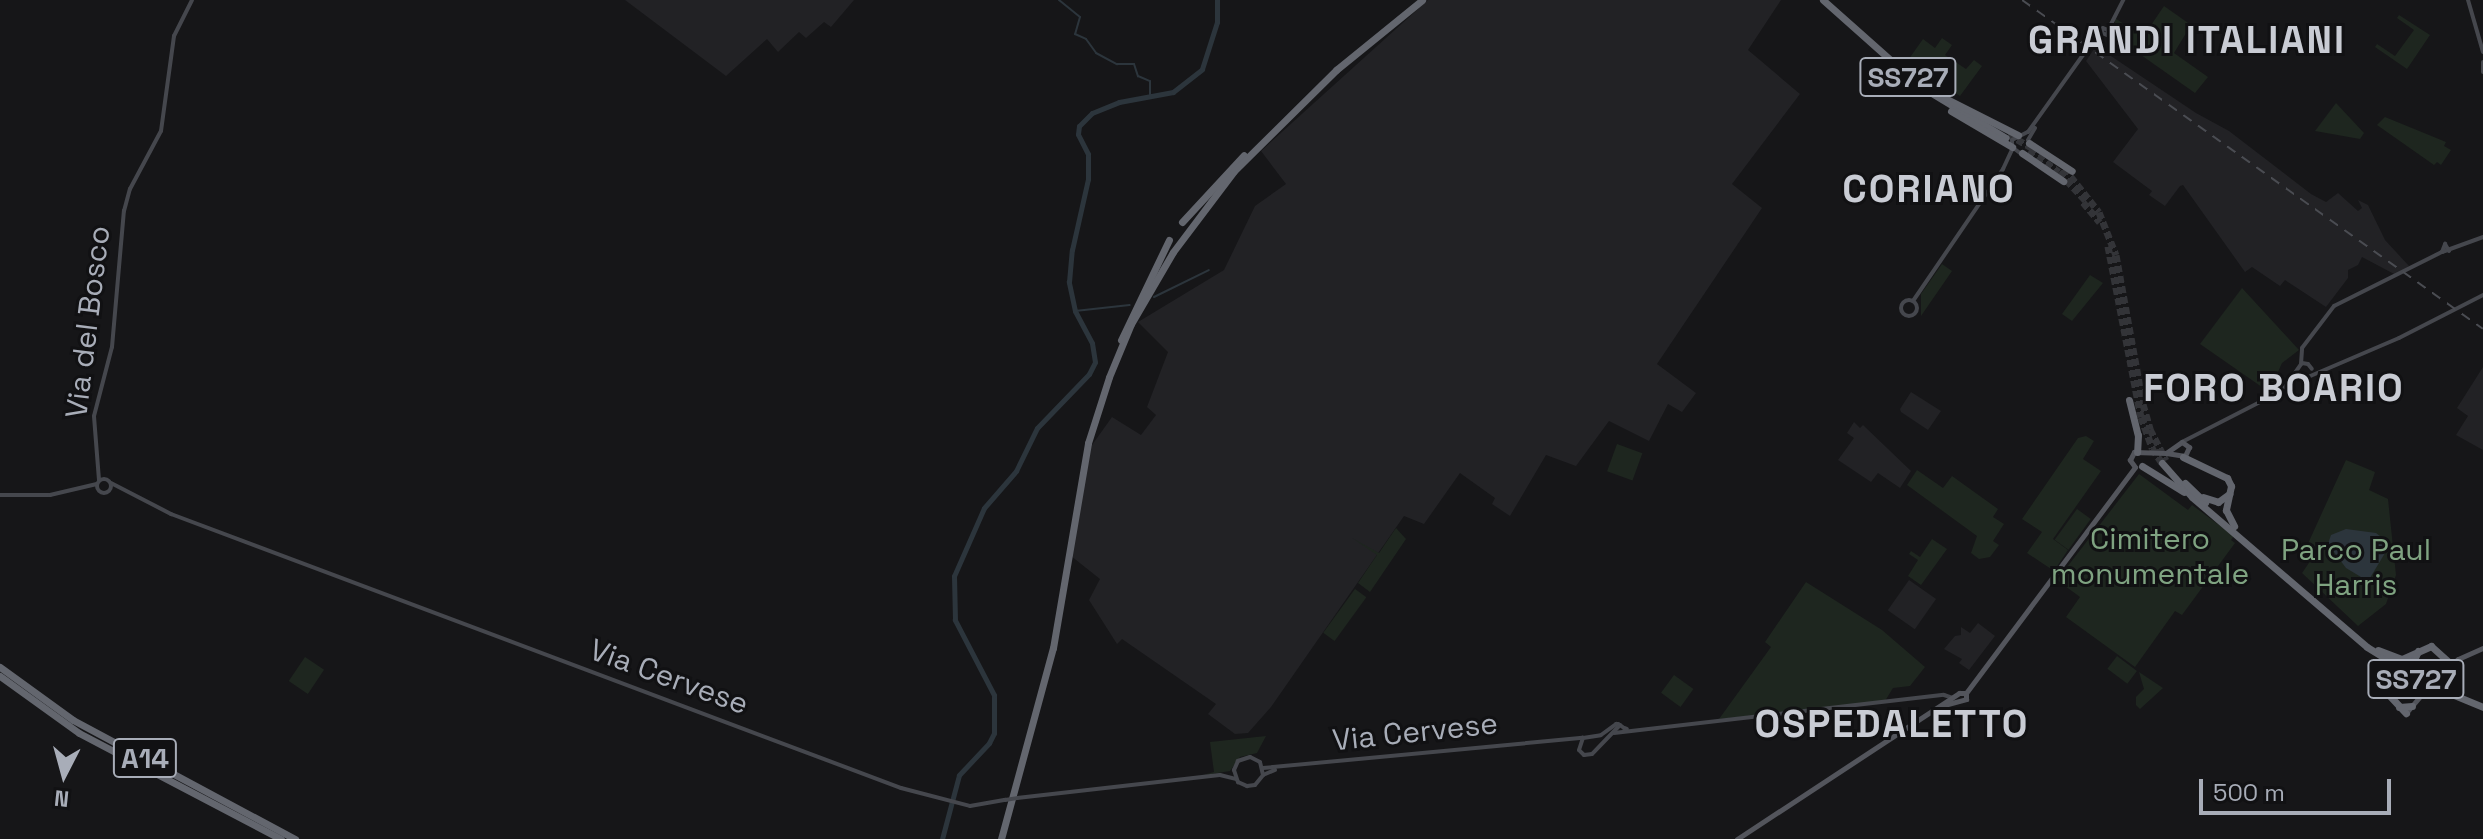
<!DOCTYPE html>
<style>
body{margin:0}
#map{position:relative;width:2483px;height:839px;overflow:hidden;background:#161618;font-family:"Space Grotesk",sans-serif}
div>[style]{position:absolute}
.built>*{inset:0;background:#222225;transform-origin:0 0}
.green>*{inset:0;background:#1e261f;transform-origin:0 0}
.water>*{inset:0;background:#2c353c}
.stream>*{height:2px;margin:-1px;padding:0 1px;transform-origin:1px;border-radius:1px;background:#2c353c}
.river>*{height:5px;margin:-2.5px;padding:0 2.5px;transform-origin:2.5px;border-radius:2.5px;background:#2c353c}
.highway-tunnel>*{height:7px;margin-top:-3.5px;transform-origin:0;background:repeating-linear-gradient(90deg,#333438 0 7px,transparent 0 10.5px)}
.secondary>*{height:4px;margin:-2px;padding:0 2px;transform-origin:2px;border-radius:2px;background:#45474d}
.secondary>.ring{margin:-2px;padding:0;box-sizing:content-box;background:none;border:4px solid #45474d;border-radius:50%}
.primary>*{height:5px;margin:-2.5px;padding:0 2.5px;transform-origin:2.5px;border-radius:2.5px;background:#53555c}
.highway>*{height:7px;margin:-3.5px;padding:0 3.5px;transform-origin:3.5px;border-radius:3.5px;background:#63666e}
.rail>*{height:2px;margin-top:-1px;transform-origin:0;background:repeating-linear-gradient(90deg,#4a4c52 0 10px,transparent 0 18px)}
.secondary-bridge>*{height:4px;margin:-2px;padding:0 2px;transform-origin:2px;border-radius:2px;background:#45474d}
span{translate:-50% -50%;white-space:nowrap;text-align:center;line-height:1.15;-webkit-text-stroke:6px #111113;paint-order:stroke}
.shield-label span{padding:2px 6px;background:#111113;border:2px solid;border-radius:6px;-webkit-text-stroke-width:0}
.shield-label{font-size:28px;color:#a8adb8;font-weight:700}
.street-label{font-size:30px;color:#a8adb8}
.park-label{font-size:30px;color:#7fa381}
.district-label{font-size:38px;color:#c9ccd4;font-weight:700;letter-spacing:2px}
.north{position:absolute;left:24px;top:735px;width:80px;height:80px;-webkit-text-stroke:6px #111113;paint-order:stroke;rotate:186deg;font-size:22px;font-weight:700;line-height:32px;text-align:center;color:#a8adb8}
.north::after{content:'';display:block;margin:auto;width:28px;height:36px;background:#a8adb8;clip-path:polygon(50% 0,100% 100%,50% 72%,0 100%)}
.scale{position:absolute;left:2199px;top:779px;width:192px;height:36px;box-sizing:border-box;border:4px solid #a8adb8;border-top:0;padding-left:10px;font-size:24px;line-height:28px;white-space:nowrap;color:#a8adb8;-webkit-text-stroke:6px #111113;paint-order:stroke}
</style>
<div id="map">
<div class="built">
<i style="clip-path:polygon(625px 0,854px 0,831px 27px,824px 22px,806px 38px,799px 32px,778px 52px,767px 39px,726px 76px)"></i>
<i style="clip-path:polygon(1428px 0,1781px 0,1748px 50px,1800px 94px,1732px 184px,1762px 208px,1657px 364px,1696px 393px,1682px 412px,1668px 404px,1649px 441px,1609px 421px,1576px 466px,1546px 455px,1510px 516px,1492px 504px,1495px 498px,1460px 473px,1424px 524px,1404px 516px,1271px 707px,1248px 733px,1235px 734px,1208px 714px,1216px 704px,1122px 639px,1117px 644px,1089px 600px,1100px 579px,1071px 556px,1087px 452px,1112px 417px,1141px 435px,1156px 415px,1147px 407px,1168px 352px,1138px 322px,1224px 270px,1255px 206px,1286px 184px,1261px 151px)"></i>
<i style="clip-path:polygon(2096px 46px,2196px 113px,2229px 131px,2311px 194px,2326px 202px,2338px 193px,2358px 211px,2362px 208px,2358px 200px,2368px 205px,2385px 240px,2409px 266px,2396px 275px,2362px 257px,2358px 265px,2348px 270px,2348px 278px,2326px 307px,2285px 280px,2280px 286px,2252px 267px,2245px 272px,2183px 185px,2180px 186px,2165px 206px,2149px 195px,2152px 191px,2113px 162px,2138px 129px,2086px 61px)"></i>
<i style="clip-path:polygon(2483px 367px,2483px 450px,2456px 435px,2468px 416px,2457px 408px)"></i>
<i style="clip-path:polygon(1911px 392px,1941px 411px,1928px 430px,1901px 412px,1900px 409px)"></i>
<i style="clip-path:polygon(1854px 422px,1860px 428px,1863px 425px,1911px 471px,1900px 488px,1878px 473px,1871px 482px,1838px 460px,1854px 438px,1847px 433px)"></i>
<i style="left:1909px;top:580px;width:33px;height:37px;rotate:35deg"></i>
<i style="clip-path:polygon(1978px 623px,1995px 636px,1969px 670px,1959px 663px,1962px 659px,1944px 649px,1955px 636px,1961px 635px,1961px 627px,1970px 633px)"></i>
</div>
<div class="green">
<i style="clip-path:polygon(2164px 6px,2191px 25px,2174px 53px,2208px 77px,2195px 93px,2114px 36px,2115px 18px,2143px 37px)"></i>
<i style="clip-path:polygon(2399px 15px,2430px 35px,2407px 69px,2375px 47px,2377px 44px,2395px 56px,2414px 30px,2397px 18px)"></i>
<i style="clip-path:polygon(1942px 38px,1952px 45px,1945px 55px,1966px 69px,1974px 60px,1982px 66px,1960px 96px,1906px 63px,1923px 39px,1935px 48px)"></i>
<i style="clip-path:polygon(2336px 103px,2364px 133px,2360px 139px,2315px 131px)"></i>
<i style="clip-path:polygon(2385px 117px,2446px 142px,2444px 146px,2451px 150px,2441px 165px,2437px 162px,2434px 165px,2377px 125px)"></i>
<i style="clip-path:polygon(1942px 264px,1952px 271px,1921px 316px,1921px 294px)"></i>
<i style="clip-path:polygon(2090px 275px,2103px 283px,2072px 321px,2062px 314px)"></i>
<i style="clip-path:polygon(2242px 288px,2299px 350px,2282px 363px,2269px 392px,2200px 344px)"></i>
<i style="clip-path:polygon(2086px 436px,2094px 441px,2083px 459px,2101px 471px,2053px 539px,2068px 550px,2054px 571px,2027px 553px,2042px 532px,2022px 519px,2078px 438px)"></i>
<i style="left:1617px;top:444px;width:27px;height:29px;rotate:20deg"></i>
<i style="clip-path:polygon(2346px 460px,2375px 472px,2369px 490px,2388px 499px,2396px 575px,2386px 604px,2358px 626px,2302px 573px,2315px 554px,2306px 548px)"></i>
<i style="clip-path:polygon(1917px 470px,1943px 488px,1952px 476px,1998px 509px,1993px 517px,2004px 524px,1993px 541px,1999px 545px,1990px 557px,1979px 559px,1971px 553px,1977px 536px,1907px 485px)"></i>
<i style="clip-path:polygon(2139px 474px,2188px 510px,2192px 505px,2234px 536px,2231px 540px,2235px 543px,2182px 615px,2175px 611px,2135px 667px,2066px 617px,2080px 597px,2057px 580px)"></i>
<i style="left:2077px;top:509px;width:17px;height:38px;rotate:36deg"></i>
<i style="clip-path:polygon(1396px 528px,1406px 539px,1370px 592px,1358px 583px,1377px 555px,1352px 538px,1379px 553px)"></i>
<i style="clip-path:polygon(1932px 539px,1947px 549px,1921px 585px,1908px 576px,1918px 560px,1909px 554px,1911px 551px,1920px 557px)"></i>
<i style="clip-path:polygon(1806px 582px,1882px 630px,1925px 667px,1910px 686px,1893px 688px,1885px 701px,1719px 719px,1771px 647px,1765px 642px)"></i>
<i style="left:1355px;top:589px;width:14px;height:54px;rotate:36deg"></i>
<i style="left:2117px;top:656px;width:25px;height:16px;rotate:37deg"></i>
<i style="left:305px;top:657px;width:23px;height:29px;rotate:34deg"></i>
<i style="clip-path:polygon(2139px 672px,2163px 688px,2140px 709px,2136px 705px,2136px 697px,2144px 689px)"></i>
<i style="left:1674px;top:675px;width:24px;height:22px;rotate:36deg"></i>
<i style="clip-path:polygon(1266px 736px,1257px 753px,1240px 757px,1230px 771px,1199px 776px,1214px 772px,1210px 742px)"></i>
</div>
<div class="water">
<i style="clip-path:polygon(2346px 529px,2376px 533px,2385px 540px,2388px 548px,2370px 578px,2366px 580px,2346px 568px,2328px 544px,2331px 535px)"></i>
</div>
<div class="stream">
<i style="left:1059px;top:0;width:27px;rotate:39deg"></i>
<i style="left:1080px;top:17px;width:18px;rotate:106deg"></i>
<i style="left:1075px;top:34px;width:12px;rotate:24deg"></i>
<i style="left:1086px;top:39px;width:17px;rotate:54deg"></i>
<i style="left:1096px;top:53px;width:24px;rotate:28deg"></i>
<i style="left:1117px;top:64px;width:17px"></i>
<i style="left:1134px;top:64px;width:13px;rotate:72deg"></i>
<i style="left:1138px;top:76px;width:13px;rotate:23deg"></i>
<i style="left:1150px;top:81px;width:17px;rotate:90deg"></i>
<i style="left:1154px;top:297px;width:61px;rotate:-26.1deg"></i>
<i style="left:1075px;top:311px;width:55px;rotate:-6.2deg"></i>
</div>
<div class="river">
<i style="left:942px;top:839px;width:66px;rotate:-75.1deg"></i>
<i style="left:959px;top:775px;width:44px;rotate:-46.8deg"></i>
<i style="left:989px;top:743px;width:11px;rotate:-63deg"></i>
<i style="left:994px;top:733px;width:38px;rotate:-90deg"></i>
<i style="left:994px;top:695px;width:85px;rotate:-117.5deg"></i>
<i style="left:955px;top:620px;width:44px;rotate:-91.3deg"></i>
<i style="left:954px;top:576px;width:74px;rotate:-66.2deg"></i>
<i style="left:984px;top:508px;width:49px;rotate:-49.1deg"></i>
<i style="left:1016px;top:471px;width:48px;rotate:-64deg"></i>
<i style="left:1037px;top:428px;width:75px;rotate:-46.1deg"></i>
<i style="left:1089px;top:374px;width:13px;rotate:-63deg"></i>
<i style="left:1095px;top:362px;width:19px;rotate:-99deg"></i>
<i style="left:1092px;top:343px;width:36px;rotate:-118deg"></i>
<i style="left:1075px;top:311px;width:30px;rotate:-102deg"></i>
<i style="left:1069px;top:282px;width:32px;rotate:-85deg"></i>
<i style="left:1072px;top:250px;width:73px;rotate:-77.3deg"></i>
<i style="left:1088px;top:179px;width:25px;rotate:-90deg"></i>
<i style="left:1088px;top:154px;width:22px;rotate:-117deg"></i>
<i style="left:1078px;top:134px;width:8px;rotate:-83deg"></i>
<i style="left:1079px;top:126px;width:18px;rotate:-45deg"></i>
<i style="left:1092px;top:113px;width:29px;rotate:-22deg"></i>
<i style="left:1119px;top:102px;width:55px;rotate:-10.5deg"></i>
<i style="left:1173px;top:92px;width:37px;rotate:-38deg"></i>
<i style="left:1202px;top:69px;width:49px;rotate:-72.3deg"></i>
<i style="left:1217px;top:22px;width:22px;rotate:-90deg"></i>
</div>
<div class="highway-tunnel">
<i style="left:2008px;top:134px;width:30px;rotate:30deg"></i>
<i style="left:2029px;top:150px;width:37px;rotate:36deg"></i>
<i style="left:2059px;top:172px;width:42px;rotate:46.9deg"></i>
<i style="left:2064px;top:168px;width:56px;rotate:51.5deg"></i>
<i style="left:2099px;top:212px;width:46px;rotate:68.4deg"></i>
<i style="left:2116px;top:255px;width:151px;rotate:79.7deg"></i>
<i style="left:2143px;top:404px;width:26px;rotate:74deg"></i>
<i style="left:2150px;top:429px;width:35px;rotate:63deg"></i>
<i style="left:2083px;top:202px;width:26px;rotate:50deg"></i>
<i style="left:2108px;top:246px;width:174px;rotate:79.1deg"></i>
<i style="left:2141px;top:417px;width:33px;rotate:70deg"></i>
<i style="left:2152px;top:448px;width:18px;rotate:56deg"></i>
</div>
<div class="secondary">
<i style="left:2468px;top:0;width:54px;rotate:73.9deg"></i>
<i style="left:2103px;top:28px;width:5px;rotate:22deg"></i>
<i style="left:2108px;top:30px;width:5px;rotate:101deg"></i>
<i style="left:2107px;top:35px;width:5px;rotate:-158deg"></i>
<i style="left:2102px;top:33px;width:5px;rotate:-79deg"></i>
<i style="left:2108px;top:30px;width:34px;rotate:-63deg"></i>
<i style="left:2091px;top:45px;width:17px;rotate:-54deg"></i>
<i style="left:2483px;top:62px;width:10px;rotate:90deg"></i>
<i style="left:2028px;top:140px;width:14px;rotate:-60deg"></i>
<i style="left:2020px;top:153px;width:10px;rotate:-143deg"></i>
<i style="left:2012px;top:147px;width:7px;rotate:-90deg"></i>
<i style="left:2012px;top:140px;width:18px;rotate:-27deg"></i>
<i style="left:2028px;top:132px;width:98px;rotate:-54.5deg"></i>
<i style="left:2442px;top:252px;width:44px;rotate:-20.1deg"></i>
<i style="left:2442px;top:252px;width:9px;rotate:-69deg"></i>
<i style="left:2445px;top:244px;width:8px;rotate:60deg"></i>
<i class="ring" style="left:1901px;top:300px;width:12px;height:12px"></i>
<i style="left:1913px;top:301px;width:160px;rotate:-55.7deg"></i>
<i style="left:2003px;top:169px;width:23px;rotate:-65deg"></i>
<i style="left:2302px;top:363px;width:6px;rotate:9deg"></i>
<i style="left:2308px;top:364px;width:6px;rotate:51deg"></i>
<i style="left:2290px;top:380px;width:19px;rotate:-55deg"></i>
<i style="left:2301px;top:364px;width:16px;rotate:-86deg"></i>
<i style="left:2302px;top:348px;width:53px;rotate:-52.7deg"></i>
<i style="left:2334px;top:306px;width:121px;rotate:-26.6deg"></i>
<i style="left:2182px;top:442px;width:92px;rotate:-27.1deg"></i>
<i style="left:2264px;top:400px;width:38px;rotate:-33deg"></i>
<i style="left:2296px;top:379px;width:12px;rotate:-9deg"></i>
<i style="left:2308px;top:377px;width:99px;rotate:-23.2deg"></i>
<i style="left:2399px;top:338px;width:94px;rotate:-27.1deg"></i>
<i class="ring" style="left:97px;top:479px;width:10px;height:10px"></i>
<i style="left:99px;top:480px;width:64px;rotate:-94.5deg"></i>
<i style="left:94px;top:416px;width:71px;rotate:-75.4deg"></i>
<i style="left:112px;top:347px;width:137px;rotate:-85deg"></i>
<i style="left:124px;top:211px;width:23px;rotate:-75deg"></i>
<i style="left:130px;top:189px;width:66px;rotate:-61.9deg"></i>
<i style="left:161px;top:131px;width:96px;rotate:-82.2deg"></i>
<i style="left:174px;top:36px;width:40px;rotate:-63.4deg"></i>
<i style="left:111px;top:483px;width:68px;rotate:27.3deg"></i>
<i style="left:171px;top:514px;width:780px;rotate:20.57deg"></i>
<i style="left:901px;top:788px;width:71px;rotate:14.6deg"></i>
<i style="left:970px;top:806px;width:36px;rotate:-10deg"></i>
<i style="left:0;top:495px;width:50px"></i>
<i style="left:50px;top:495px;width:48px;rotate:-13.2deg"></i>
<i style="left:1620px;top:725px;width:40px;rotate:134deg"></i>
<i style="left:1592px;top:754px;width:8px;rotate:173deg"></i>
<i style="left:1584px;top:755px;width:7px;rotate:-135deg"></i>
<i style="left:1579px;top:750px;width:13px;rotate:-72deg"></i>
<i style="left:1583px;top:738px;width:18px;rotate:-9deg"></i>
<i style="left:1601px;top:735px;width:19px;rotate:-36deg"></i>
<i style="left:1616px;top:724px;width:2px"></i>
<i style="left:1618px;top:724px;width:2px;rotate:27deg"></i>
<i style="left:1620px;top:725px;width:5px;rotate:37deg"></i>
<i style="left:1624px;top:728px;width:3px;rotate:18deg"></i>
<i style="left:1614px;top:733px;width:332px;rotate:-6.6deg"></i>
<i style="left:1944px;top:695px;width:9px;rotate:18deg"></i>
<i style="left:1263px;top:768px;width:321px;rotate:-5.4deg"></i>
<i style="left:1263px;top:775px;width:13px;rotate:-103deg"></i>
<i style="left:1260px;top:762px;width:11px;rotate:-153deg"></i>
<i style="left:1250px;top:757px;width:13px;rotate:162deg"></i>
<i style="left:1238px;top:761px;width:10px;rotate:114deg"></i>
<i style="left:1234px;top:770px;width:13px;rotate:72deg"></i>
<i style="left:1238px;top:782px;width:10px;rotate:24deg"></i>
<i style="left:1247px;top:786px;width:8px;rotate:-7deg"></i>
<i style="left:1255px;top:785px;width:13px;rotate:-51deg"></i>
<i style="left:1263px;top:775px;width:13px;rotate:-23deg"></i>
<i style="left:1017px;top:798px;width:204px;rotate:-6.5deg"></i>
<i style="left:1220px;top:775px;width:16px;rotate:14deg"></i>
</div>
<div class="primary">
<i style="left:2135px;top:467px;width:9px;rotate:-126deg"></i>
<i style="left:2130px;top:460px;width:9px;rotate:-63deg"></i>
<i style="left:2134px;top:452px;width:32px;rotate:2deg"></i>
<i style="left:2166px;top:453px;width:19px;rotate:-35deg"></i>
<i style="left:2182px;top:442px;width:9px;rotate:36deg"></i>
<i style="left:2189px;top:447px;width:10px;rotate:114deg"></i>
<i style="left:2185px;top:456px;width:19px;rotate:-171deg"></i>
<i style="left:2434px;top:679px;width:31px;rotate:-40deg"></i>
<i style="left:2458px;top:659px;width:27px;rotate:-24deg"></i>
<i style="left:1944px;top:705px;width:23px;rotate:-15deg"></i>
<i style="left:1966px;top:699px;width:6px;rotate:-90deg"></i>
<i style="left:1966px;top:693px;width:282px;rotate:-53.2deg"></i>
<i style="left:2406px;top:713px;width:33px;rotate:-50deg"></i>
<i style="left:1737px;top:839px;width:266px;rotate:-33.3deg"></i>
<i style="left:1959px;top:693px;width:7px"></i>
</div>
<div class="highway">
<i style="left:1823px;top:0;width:130px;rotate:41.6deg"></i>
<i style="left:1920px;top:86px;width:100px;rotate:31.2deg"></i>
<i style="left:1945px;top:98px;width:82px;rotate:26.9deg"></i>
<i style="left:1951px;top:111px;width:71px;rotate:30.5deg"></i>
<i style="left:2029px;top:143px;width:51px;rotate:33.1deg"></i>
<i style="left:2022px;top:153px;width:50px;rotate:34.3deg"></i>
<i style="left:1182px;top:222px;width:91px;rotate:-47.2deg"></i>
<i style="left:1121px;top:340px;width:111px;rotate:-64.4deg"></i>
<i style="left:2129px;top:400px;width:36px;rotate:76deg"></i>
<i style="left:2138px;top:435px;width:17px;rotate:93deg"></i>
<i style="left:2183px;top:457px;width:49px;rotate:25.5deg"></i>
<i style="left:2227px;top:478px;width:9px;rotate:63deg"></i>
<i style="left:2231px;top:486px;width:25px;rotate:102deg"></i>
<i style="left:2226px;top:510px;width:18px;rotate:63deg"></i>
<i style="left:2162px;top:463px;width:45px;rotate:48.6deg"></i>
<i style="left:2192px;top:497px;width:230px;rotate:40.6deg"></i>
<i style="left:2367px;top:647px;width:68px;rotate:31.8deg"></i>
<i style="left:2425px;top:683px;width:63px;rotate:22.5deg"></i>
<i style="left:2142px;top:466px;width:49px;rotate:31.8deg"></i>
<i style="left:2185px;top:483px;width:28px;rotate:44deg"></i>
<i style="left:2203px;top:497px;width:16px;rotate:18deg"></i>
<i style="left:2218px;top:502px;width:14px;rotate:-36deg"></i>
<i style="left:2378px;top:650px;width:26px;rotate:21deg"></i>
<i style="left:2402px;top:659px;width:32px;rotate:-24deg"></i>
<i style="left:2431px;top:646px;width:27px;rotate:42deg"></i>
<i style="left:2418px;top:651px;width:10px;rotate:114deg"></i>
<i style="left:2414px;top:660px;width:10px;rotate:79deg"></i>
<i style="left:2416px;top:670px;width:23px;rotate:34deg"></i>
<i style="left:2384px;top:662px;width:13px;rotate:61deg"></i>
<i style="left:2390px;top:673px;width:22px;rotate:93deg"></i>
<i style="left:2389px;top:695px;width:25px;rotate:47deg"></i>
<i style="left:0;top:667px;width:90px;rotate:36deg"></i>
<i style="left:73px;top:720px;width:252px;rotate:28.2deg"></i>
<i style="left:0;top:676px;width:97px;rotate:35.8deg"></i>
<i style="left:79px;top:733px;width:228px;rotate:27.7deg"></i>
<i style="left:2399px;top:707px;width:13px;rotate:-4deg"></i>
<i style="left:1001px;top:839px;width:198px;rotate:-74.8deg"></i>
<i style="left:1053px;top:648px;width:208px;rotate:-80.3deg"></i>
<i style="left:1088px;top:443px;width:69px;rotate:-72.3deg"></i>
<i style="left:1109px;top:377px;width:57px;rotate:-67.5deg"></i>
<i style="left:1131px;top:324px;width:83px;rotate:-59.7deg"></i>
<i style="left:1173px;top:252px;width:101px;rotate:-53deg"></i>
<i style="left:1234px;top:171px;width:144px;rotate:-44.7deg"></i>
<i style="left:1336px;top:70px;width:111px;rotate:-39.1deg"></i>
</div>
<div class="rail">
<i style="left:2022px;top:0;width:566px;rotate:35.51deg"></i>
</div>
<div class="secondary-bridge">
<i style="left:1005px;top:800px;width:12px;rotate:-9deg"></i>
</div>
<div class="shield-label">
<span style="left:1908px;top:77px">SS727</span>
<span style="left:2416px;top:679px">SS727</span>
<span style="left:145px;top:758px">A14</span>
</div>
<div class="street-label">
<span style="left:88px;top:322px;rotate:-83deg">Via del Bosco</span>
<span style="left:669px;top:677px;rotate:20deg">Via Cervese</span>
<span style="left:1415px;top:732px;rotate:-6deg">Via Cervese</span>
</div>
<div class="park-label">
<span style="left:2150px;top:556px">Cimitero<br>monumentale</span>
<span style="left:2356px;top:567px">Parco Paul<br>Harris</span>
</div>
<div class="district-label">
<span style="left:2187px;top:41px">GRANDI ITALIANI</span>
<span style="left:1929px;top:190px">CORIANO</span>
<span style="left:2274px;top:389px">FORO BOARIO</span>
<span style="left:1892px;top:725px">OSPEDALETTO</span>
</div>
<div class="north">N</div>
<div class="scale">500 m</div>
</div>
